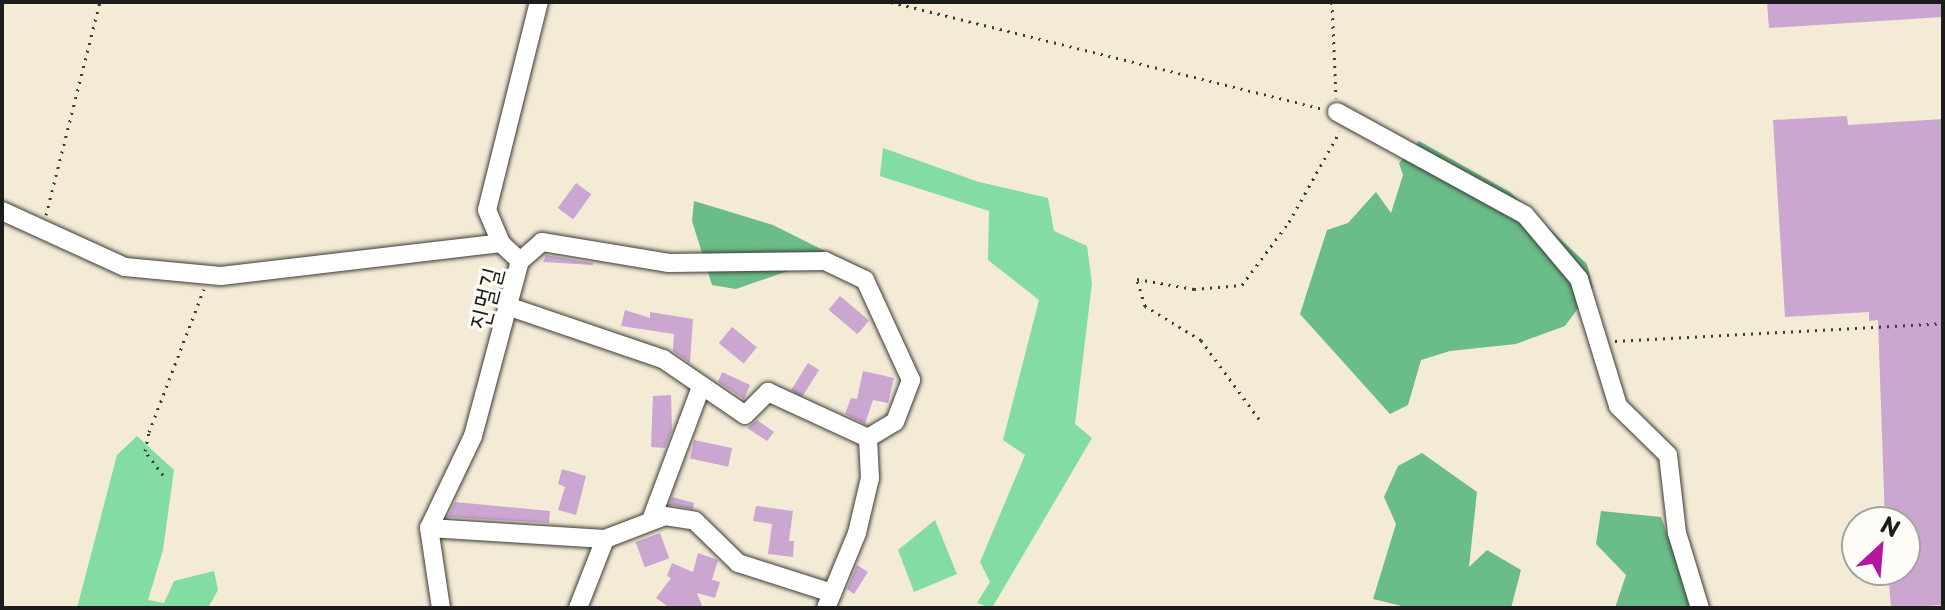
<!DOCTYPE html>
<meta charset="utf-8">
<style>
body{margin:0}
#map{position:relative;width:1945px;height:610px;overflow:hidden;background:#f3ebd5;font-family:"Playpen Sans","Poor Story",sans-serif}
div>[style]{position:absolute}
.green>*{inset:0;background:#83dca2}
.forest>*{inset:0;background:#6abc88}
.building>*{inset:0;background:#cba6d1;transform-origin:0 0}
.path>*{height:3px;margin-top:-1.5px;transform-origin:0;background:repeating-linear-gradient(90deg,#3c3b38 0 2px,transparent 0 8px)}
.roads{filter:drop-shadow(0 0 2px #3c3b38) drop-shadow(0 0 2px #3c3b38)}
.street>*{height:18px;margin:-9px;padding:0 9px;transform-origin:9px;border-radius:9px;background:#fff}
span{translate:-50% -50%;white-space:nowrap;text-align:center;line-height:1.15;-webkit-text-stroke:6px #fdfcf7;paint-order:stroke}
.street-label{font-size:26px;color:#1c1c1c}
.frame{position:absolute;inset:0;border:4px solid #1c1c1c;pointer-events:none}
.north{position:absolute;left:1841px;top:506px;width:80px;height:80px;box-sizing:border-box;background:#fdfcf7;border:2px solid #a3a29f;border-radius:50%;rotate:26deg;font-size:22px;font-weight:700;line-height:32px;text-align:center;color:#1c1c1c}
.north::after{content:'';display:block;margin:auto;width:28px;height:36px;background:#b5179e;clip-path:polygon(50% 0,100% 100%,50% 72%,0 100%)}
</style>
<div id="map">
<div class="green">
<i style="clip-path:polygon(883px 148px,979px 182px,1048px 198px,1054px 231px,1087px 246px,1092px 283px,1075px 424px,1092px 438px,992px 608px,977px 603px,990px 582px,980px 562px,1025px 455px,1003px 440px,1039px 300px,988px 260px,989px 211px,880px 176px)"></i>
<i style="clip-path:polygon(137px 436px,174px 470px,163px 550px,148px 600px,164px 603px,174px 581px,214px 571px,218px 590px,208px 608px,77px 608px,117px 455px)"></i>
<i style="clip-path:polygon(935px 520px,957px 574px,914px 592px,898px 550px)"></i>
</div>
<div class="forest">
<i style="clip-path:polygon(1419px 141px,1510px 192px,1587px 264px,1593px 288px,1565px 326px,1516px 344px,1450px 351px,1421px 360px,1408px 405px,1390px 414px,1300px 314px,1327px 230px,1348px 223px,1376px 192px,1391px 213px,1403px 175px,1399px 163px)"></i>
<i style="clip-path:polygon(694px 201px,773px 225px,825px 251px,788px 271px,736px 289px,712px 285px,692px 221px)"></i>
<i style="clip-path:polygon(1422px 453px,1477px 492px,1469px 567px,1487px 550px,1521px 570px,1511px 608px,1410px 608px,1373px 599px,1396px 524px,1384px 497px,1398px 466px)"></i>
<i style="clip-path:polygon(1601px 511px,1661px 517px,1694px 608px,1615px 608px,1626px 575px,1596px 544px)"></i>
</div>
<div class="building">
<i style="clip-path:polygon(1767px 2px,1943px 2px,1943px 17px,1769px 28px)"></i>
<i style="clip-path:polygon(1847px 116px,1848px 125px,1943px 119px,1943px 605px,1891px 608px,1888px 570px,1905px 570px,1905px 522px,1885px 522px,1878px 320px,1869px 321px,1869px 312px,1785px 317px,1773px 120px)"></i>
<i style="left:576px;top:183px;width:19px;height:31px;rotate:36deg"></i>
<i style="clip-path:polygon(546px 255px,593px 263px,593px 265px,543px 262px)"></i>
<i style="left:840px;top:296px;width:38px;height:18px;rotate:40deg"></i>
<i style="clip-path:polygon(625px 310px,650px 318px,650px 312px,693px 319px,690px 363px,673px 351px,674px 334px,621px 326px)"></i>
<i style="left:732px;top:327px;width:32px;height:21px;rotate:39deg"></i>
<i style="left:808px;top:363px;width:13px;height:32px;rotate:32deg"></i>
<i style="clip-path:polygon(863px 371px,894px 378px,888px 403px,873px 400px,865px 424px,845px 414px,851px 398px,857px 399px)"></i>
<i style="clip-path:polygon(722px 372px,750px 385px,744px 399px,718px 382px)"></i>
<i style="clip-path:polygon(671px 395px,672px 430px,665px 448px,651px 447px,653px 396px)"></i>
<i style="clip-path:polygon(757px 420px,774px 432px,767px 441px,747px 428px)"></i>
<i style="left:694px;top:440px;width:39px;height:19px;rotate:12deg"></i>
<i style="clip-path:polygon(562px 469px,586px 476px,576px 515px,558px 510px,565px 487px,558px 484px)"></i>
<i style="clip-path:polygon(672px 497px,694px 503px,693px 509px,670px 505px)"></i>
<i style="clip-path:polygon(455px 502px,550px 511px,549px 523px,448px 517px)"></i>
<i style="clip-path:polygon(756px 506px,793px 511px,789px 541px,794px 541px,793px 557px,768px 554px,772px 524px,753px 521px)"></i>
<i style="left:660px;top:533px;width:27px;height:26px;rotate:70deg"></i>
<i style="clip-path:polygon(698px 553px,718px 560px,712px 580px,720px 582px,715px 598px,697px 593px,703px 608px,670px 608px,656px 598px,671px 578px,667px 576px,672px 563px,693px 572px)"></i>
<i style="clip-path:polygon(857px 565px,868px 572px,854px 594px,847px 589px)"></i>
</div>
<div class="path">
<i style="left:891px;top:2px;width:445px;rotate:13.9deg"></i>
<i style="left:1332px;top:2px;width:96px;rotate:87.6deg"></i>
<i style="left:46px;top:215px;width:220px;rotate:-75.8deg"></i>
<i style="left:1615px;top:341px;width:328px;rotate:-3.1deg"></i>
<i style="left:1259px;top:419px;width:98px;rotate:-126.3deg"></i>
<i style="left:1201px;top:340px;width:66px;rotate:-148.7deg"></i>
<i style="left:1145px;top:306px;width:28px;rotate:-107deg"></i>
<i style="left:1137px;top:279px;width:58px;rotate:10deg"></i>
<i style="left:1194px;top:289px;width:48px;rotate:-4.8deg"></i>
<i style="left:1242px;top:285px;width:79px;rotate:-53.3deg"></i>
<i style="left:1289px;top:222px;width:104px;rotate:-60.7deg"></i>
<i style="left:163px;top:475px;width:30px;rotate:-127deg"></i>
<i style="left:145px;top:451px;width:19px;rotate:-78deg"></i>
<i style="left:149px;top:432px;width:153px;rotate:-69deg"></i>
</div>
<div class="roads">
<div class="street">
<i style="left:1337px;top:112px;width:214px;rotate:28.7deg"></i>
<i style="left:1525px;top:215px;width:84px;rotate:49.8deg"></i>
<i style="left:1579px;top:279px;width:133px;rotate:72.9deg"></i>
<i style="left:1618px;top:406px;width:70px;rotate:44.4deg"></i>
<i style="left:1668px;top:455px;width:79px;rotate:83.4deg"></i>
<i style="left:1677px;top:533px;width:78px;rotate:73deg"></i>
<i style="left:2px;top:211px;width:135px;rotate:24.5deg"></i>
<i style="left:125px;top:267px;width:96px;rotate:5.4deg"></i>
<i style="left:221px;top:276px;width:282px;rotate:-6.7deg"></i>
<i style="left:510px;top:307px;width:162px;rotate:18.8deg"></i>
<i style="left:663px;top:359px;width:99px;rotate:34.3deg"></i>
<i style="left:745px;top:415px;width:33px;rotate:-45deg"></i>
<i style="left:768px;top:392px;width:110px;rotate:24.7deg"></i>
<i style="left:868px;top:438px;width:31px;rotate:-31deg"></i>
<i style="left:895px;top:422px;width:45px;rotate:-69.1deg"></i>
<i style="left:911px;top:380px;width:110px;rotate:-114.7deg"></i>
<i style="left:865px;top:280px;width:44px;rotate:-154.6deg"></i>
<i style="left:825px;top:261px;width:156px;rotate:179.3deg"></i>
<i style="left:669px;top:263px;width:129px;rotate:-170.6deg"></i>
<i style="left:542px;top:242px;width:29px;rotate:139deg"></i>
<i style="left:651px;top:520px;width:142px;rotate:-69.4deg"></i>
<i style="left:429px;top:528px;width:176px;rotate:3.6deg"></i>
<i style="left:605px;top:539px;width:64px;rotate:-21deg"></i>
<i style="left:665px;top:516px;width:30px;rotate:9deg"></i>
<i style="left:695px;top:521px;width:60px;rotate:44.3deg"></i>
<i style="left:738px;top:563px;width:99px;rotate:17.7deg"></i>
<i style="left:441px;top:608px;width:81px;rotate:-98.5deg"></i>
<i style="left:429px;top:528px;width:102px;rotate:-64.4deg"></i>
<i style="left:473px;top:436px;width:181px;rotate:-75deg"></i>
<i style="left:520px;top:261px;width:26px;rotate:-137deg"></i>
<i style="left:501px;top:243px;width:36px;rotate:-113deg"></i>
<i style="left:487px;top:210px;width:214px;rotate:-76deg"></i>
<i style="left:578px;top:608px;width:74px;rotate:-68.6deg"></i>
<i style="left:826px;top:608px;width:81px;rotate:-67.5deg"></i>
<i style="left:857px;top:533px;width:57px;rotate:-76.7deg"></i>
<i style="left:870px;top:478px;width:40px;rotate:-92.9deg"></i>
</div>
</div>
<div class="street-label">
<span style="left:484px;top:298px;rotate:-76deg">진멀길</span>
</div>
<div class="frame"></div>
<div class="north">N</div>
</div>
